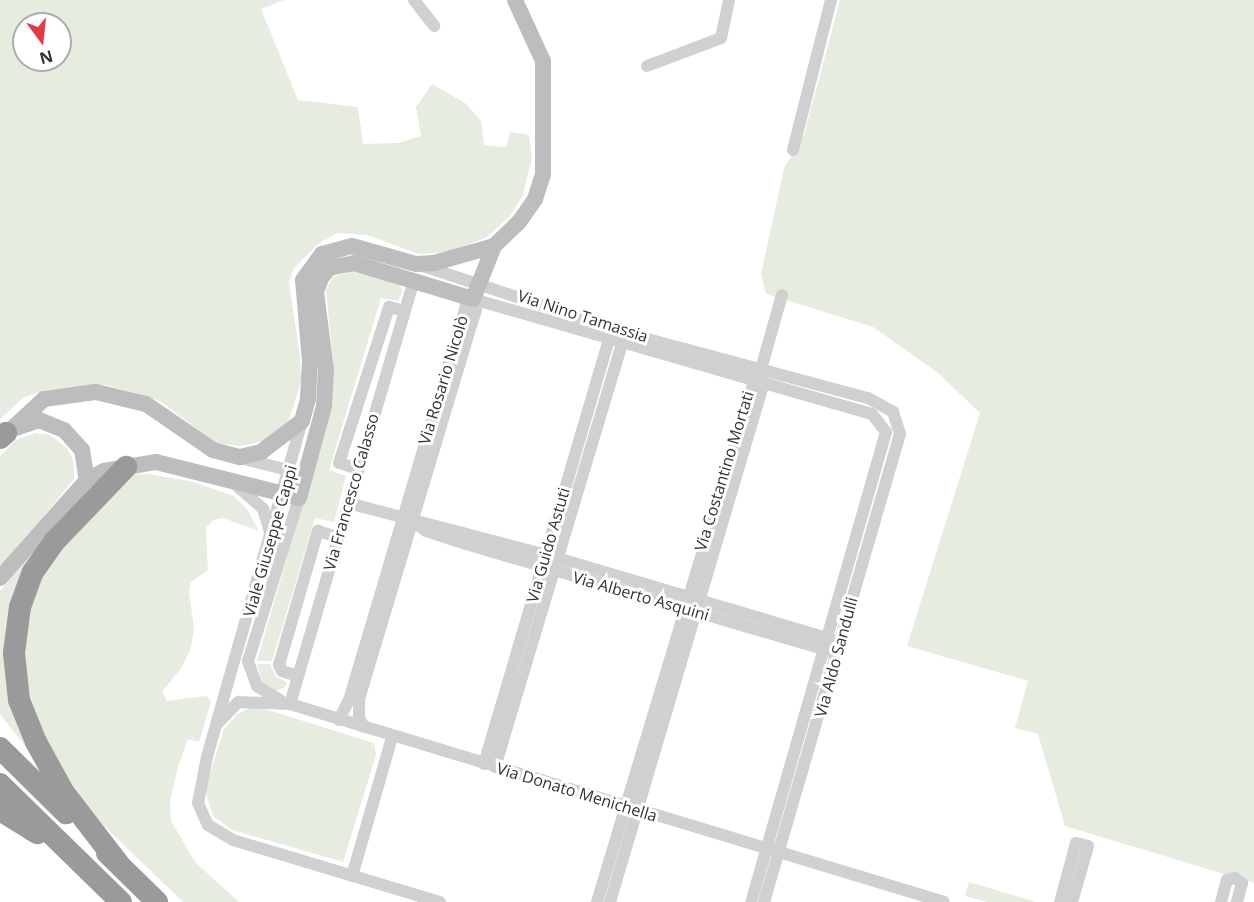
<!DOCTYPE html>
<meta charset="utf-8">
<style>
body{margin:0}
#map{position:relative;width:1254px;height:902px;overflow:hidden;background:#fff;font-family:"Open Sans",sans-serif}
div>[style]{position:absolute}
.green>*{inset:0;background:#e6ecdf}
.street>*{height:12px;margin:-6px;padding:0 6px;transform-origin:6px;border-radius:6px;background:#d0d0d0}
.secondary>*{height:16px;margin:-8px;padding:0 8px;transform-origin:8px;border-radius:8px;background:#bdbdbd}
.highway>*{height:22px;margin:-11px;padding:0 11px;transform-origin:11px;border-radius:11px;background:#9a9a9a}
span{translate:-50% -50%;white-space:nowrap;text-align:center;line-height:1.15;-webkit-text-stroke:6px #fff;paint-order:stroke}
.street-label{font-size:16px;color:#333}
.north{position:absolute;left:12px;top:12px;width:60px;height:60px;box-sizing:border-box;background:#fff;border:2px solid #adadad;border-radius:50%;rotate:165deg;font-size:16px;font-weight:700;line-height:24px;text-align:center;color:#333}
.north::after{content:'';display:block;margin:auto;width:21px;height:27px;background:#e63946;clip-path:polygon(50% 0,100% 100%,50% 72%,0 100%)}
</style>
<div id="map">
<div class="green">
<i style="clip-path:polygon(evenodd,0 0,284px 0,261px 9px,298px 100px,358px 107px,363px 144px,398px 143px,421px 136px,416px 107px,432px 84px,465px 103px,481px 121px,484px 145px,506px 147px,510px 132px,529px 135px,532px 157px,523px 195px,510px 216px,487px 237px,448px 252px,419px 254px,367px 235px,338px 233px,318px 244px,294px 268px,289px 283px,300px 356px,301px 381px,294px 405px,287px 424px,264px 441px,240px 446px,216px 443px,160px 401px,106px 385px,45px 390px,23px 398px,0 419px,0 0,24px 24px,60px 24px,60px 60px,24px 60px,24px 24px)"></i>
<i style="clip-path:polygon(840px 0,1254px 0,1254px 883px,1065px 826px,1038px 734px,1015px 728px,1028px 681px,907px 646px,980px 413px,938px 373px,873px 327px,766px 294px,761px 274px,784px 168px,804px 135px)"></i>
<i style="clip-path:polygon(353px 271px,398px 283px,403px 291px,398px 301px,381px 298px,329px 470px,346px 476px,334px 522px,315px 518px,272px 661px,257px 661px,325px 427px,333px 361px,326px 290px,333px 277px)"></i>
<i style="clip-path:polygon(36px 433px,50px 435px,68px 449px,74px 463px,74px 479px,0 570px,0 456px,16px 440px)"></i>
<i style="clip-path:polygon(147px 474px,190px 481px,234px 496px,247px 509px,259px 531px,223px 518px,213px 520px,206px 528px,208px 570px,191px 582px,189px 592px,194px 627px,191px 648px,182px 667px,162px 692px,167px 701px,207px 696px,211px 702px,199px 742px,188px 739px,178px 767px,170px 801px,171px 821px,195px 862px,239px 902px,183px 902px,95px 817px,46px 748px,22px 671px,31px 599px,49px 560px,130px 475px)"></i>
<i style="clip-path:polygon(28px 558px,31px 559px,17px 594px,32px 755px,0 714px,0 591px)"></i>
<i style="clip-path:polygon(257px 664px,270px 664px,276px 677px,287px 682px,284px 688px,274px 691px,262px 682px)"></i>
<i style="clip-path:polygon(250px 708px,262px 708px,374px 743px,376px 755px,343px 862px,232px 830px,213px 816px,205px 790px,224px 729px,237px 714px)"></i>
<i style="clip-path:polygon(969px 882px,1036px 902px,987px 902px,965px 896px)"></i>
</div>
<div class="street">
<i style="left:414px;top:0;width:33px;rotate:52deg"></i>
<i style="left:647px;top:66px;width:79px;rotate:-20.7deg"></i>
<i style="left:721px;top:38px;width:39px;rotate:-78deg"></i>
<i style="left:793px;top:150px;width:155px;rotate:-75.8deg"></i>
<i style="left:423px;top:266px;width:213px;rotate:18.3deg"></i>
<i style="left:625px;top:333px;width:252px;rotate:15deg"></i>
<i style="left:868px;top:398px;width:29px;rotate:29deg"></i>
<i style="left:893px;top:412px;width:23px;rotate:72deg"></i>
<i style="left:900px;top:434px;width:487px;rotate:106.2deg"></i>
<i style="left:473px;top:299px;width:415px;rotate:16.1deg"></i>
<i style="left:872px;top:414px;width:23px;rotate:52deg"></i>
<i style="left:886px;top:432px;width:489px;rotate:106deg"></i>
<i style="left:302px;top:421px;width:349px;rotate:105.8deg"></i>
<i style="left:207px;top:757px;width:47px;rotate:101.1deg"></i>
<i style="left:198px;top:803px;width:24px;rotate:66deg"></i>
<i style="left:208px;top:825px;width:29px;rotate:31deg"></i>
<i style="left:233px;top:840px;width:216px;rotate:16.7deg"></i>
<i style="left:240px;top:458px;width:58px;rotate:14deg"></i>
<i style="left:358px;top:469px;width:20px;rotate:-162deg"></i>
<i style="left:339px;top:463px;width:164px;rotate:-72.2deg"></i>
<i style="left:389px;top:307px;width:16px;rotate:14deg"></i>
<i style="left:237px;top:486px;width:35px;rotate:41deg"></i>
<i style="left:263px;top:509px;width:27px;rotate:73deg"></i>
<i style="left:348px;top:503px;width:216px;rotate:14.7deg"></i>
<i style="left:557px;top:558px;width:293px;rotate:16.5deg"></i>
<i style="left:414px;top:522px;width:15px;rotate:37deg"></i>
<i style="left:426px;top:531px;width:42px;rotate:18deg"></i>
<i style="left:466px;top:544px;width:382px;rotate:16.4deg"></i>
<i style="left:298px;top:676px;width:17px;rotate:-163deg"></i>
<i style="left:282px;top:671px;width:7px;rotate:-117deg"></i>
<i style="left:279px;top:665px;width:140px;rotate:-73.8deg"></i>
<i style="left:318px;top:531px;width:21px;rotate:17deg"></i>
<i style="left:280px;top:700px;width:27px;rotate:-149deg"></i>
<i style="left:257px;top:686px;width:27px;rotate:-110deg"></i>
<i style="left:248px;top:661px;width:171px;rotate:-72.6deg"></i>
<i style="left:290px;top:704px;width:442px;rotate:-73.7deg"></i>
<i style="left:339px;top:720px;width:25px;rotate:-64deg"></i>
<i style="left:350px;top:697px;width:408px;rotate:-73.5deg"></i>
<i style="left:466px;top:306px;width:10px;rotate:-45deg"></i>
<i style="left:217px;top:724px;width:30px;rotate:-46deg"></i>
<i style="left:238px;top:702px;width:52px;rotate:2.2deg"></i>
<i style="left:290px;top:704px;width:683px;rotate:16.84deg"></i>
<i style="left:364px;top:727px;width:10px;rotate:-119deg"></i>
<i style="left:359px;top:718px;width:19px;rotate:-90deg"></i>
<i style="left:359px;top:699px;width:393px;rotate:-73.3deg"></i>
<i style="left:472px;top:323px;width:14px;rotate:-73deg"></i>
<i style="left:476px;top:310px;width:11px;rotate:-105deg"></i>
<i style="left:484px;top:764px;width:454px;rotate:-73.6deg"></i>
<i style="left:495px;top:767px;width:453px;rotate:-73.3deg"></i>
<i style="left:352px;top:876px;width:145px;rotate:-73.9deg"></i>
<i style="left:597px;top:902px;width:551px;rotate:-73.24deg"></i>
<i style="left:610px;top:902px;width:542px;rotate:-73.5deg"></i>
<i style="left:764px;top:382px;width:13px;rotate:-103deg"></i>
<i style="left:761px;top:369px;width:77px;rotate:-74.2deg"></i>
<i style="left:1060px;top:902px;width:61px;rotate:-74.8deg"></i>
<i style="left:1076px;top:843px;width:12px;rotate:14deg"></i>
<i style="left:1088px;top:846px;width:58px;rotate:105.9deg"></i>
<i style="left:1221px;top:902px;width:23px;rotate:-75deg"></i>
<i style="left:1227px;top:880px;width:8px;rotate:-14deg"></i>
<i style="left:1235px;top:878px;width:9px;rotate:36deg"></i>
<i style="left:1242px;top:883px;width:20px;rotate:105deg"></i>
</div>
<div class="secondary">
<i style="left:13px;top:429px;width:28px;rotate:-19deg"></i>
<i style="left:39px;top:420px;width:27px;rotate:22deg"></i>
<i style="left:64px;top:430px;width:27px;rotate:48deg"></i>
<i style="left:82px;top:450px;width:30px;rotate:81deg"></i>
<i style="left:0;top:440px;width:60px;rotate:-43deg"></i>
<i style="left:44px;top:399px;width:52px;rotate:-7.7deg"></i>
<i style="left:96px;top:392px;width:51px;rotate:13.5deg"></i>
<i style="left:146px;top:404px;width:81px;rotate:34.5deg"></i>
<i style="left:213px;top:450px;width:28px;rotate:15deg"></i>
<i style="left:240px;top:457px;width:22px;rotate:-13deg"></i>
<i style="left:261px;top:452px;width:51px;rotate:-37.1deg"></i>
<i style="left:302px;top:421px;width:24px;rotate:-75deg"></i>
<i style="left:308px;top:398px;width:37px;rotate:-87deg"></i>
<i style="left:310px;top:361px;width:81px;rotate:-94.9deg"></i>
<i style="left:303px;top:280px;width:32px;rotate:-54deg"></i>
<i style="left:322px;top:254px;width:31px;rotate:-15deg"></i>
<i style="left:352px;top:246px;width:66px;rotate:15.7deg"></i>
<i style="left:416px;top:264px;width:18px;rotate:-3deg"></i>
<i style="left:434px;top:263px;width:62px;rotate:-15.8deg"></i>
<i style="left:0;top:578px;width:131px;rotate:-48.4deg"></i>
<i style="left:87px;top:480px;width:19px;rotate:-28deg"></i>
<i style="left:104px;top:471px;width:53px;rotate:-9.8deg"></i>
<i style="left:156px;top:462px;width:147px;rotate:14.1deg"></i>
<i style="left:299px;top:498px;width:95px;rotate:-74.8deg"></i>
<i style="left:324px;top:406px;width:36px;rotate:-87deg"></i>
<i style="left:326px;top:370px;width:79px;rotate:-97.3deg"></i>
<i style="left:316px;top:292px;width:15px;rotate:-70deg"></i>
<i style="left:321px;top:278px;width:13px;rotate:-51deg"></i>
<i style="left:329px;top:268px;width:25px;rotate:-11deg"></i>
<i style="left:354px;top:263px;width:124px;rotate:16.8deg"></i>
<i style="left:473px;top:299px;width:57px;rotate:-68.4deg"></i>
<i style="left:494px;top:246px;width:35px;rotate:-44deg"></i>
<i style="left:519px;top:222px;width:28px;rotate:-55deg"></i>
<i style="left:535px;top:199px;width:26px;rotate:-72deg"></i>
<i style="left:543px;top:174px;width:113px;rotate:-90deg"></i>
<i style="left:543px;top:61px;width:67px;rotate:-114.7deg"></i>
</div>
<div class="highway">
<i style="left:0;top:438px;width:8px;rotate:-40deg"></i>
<i style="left:0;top:748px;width:93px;rotate:44.6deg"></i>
<i style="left:0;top:784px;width:169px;rotate:44.3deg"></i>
<i style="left:0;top:810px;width:44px;rotate:31.9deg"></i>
<i style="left:107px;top:853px;width:70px;rotate:44.4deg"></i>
<i style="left:118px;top:863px;width:88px;rotate:-127.6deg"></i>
<i style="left:64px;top:793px;width:58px;rotate:-118.8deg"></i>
<i style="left:36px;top:742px;width:45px;rotate:-112deg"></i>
<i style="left:19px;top:700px;width:47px;rotate:-96.1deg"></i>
<i style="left:14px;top:653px;width:46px;rotate:-82.6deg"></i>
<i style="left:20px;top:607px;width:37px;rotate:-70deg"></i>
<i style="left:33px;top:572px;width:38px;rotate:-55deg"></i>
<i style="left:55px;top:541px;width:103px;rotate:-46.2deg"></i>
</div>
<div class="street-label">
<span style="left:583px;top:316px;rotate:18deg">Via Nino Tamassia</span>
<span style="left:443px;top:380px;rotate:-73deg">Via Rosario Nicolò</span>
<span style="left:724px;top:471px;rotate:-73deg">Via Costantino Mortati</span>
<span style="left:351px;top:492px;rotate:-74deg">Via Francesco Calasso</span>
<span style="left:270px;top:541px;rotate:-74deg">Viale Giuseppe Cappi</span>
<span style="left:548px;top:545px;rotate:-74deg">Via Guido Astuti</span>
<span style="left:641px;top:596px;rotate:16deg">Via Alberto Asquini</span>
<span style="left:836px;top:657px;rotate:-75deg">Via Aldo Sandulli</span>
<span style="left:577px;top:792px;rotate:17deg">Via Donato Menichella</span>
</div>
<div class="north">N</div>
</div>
